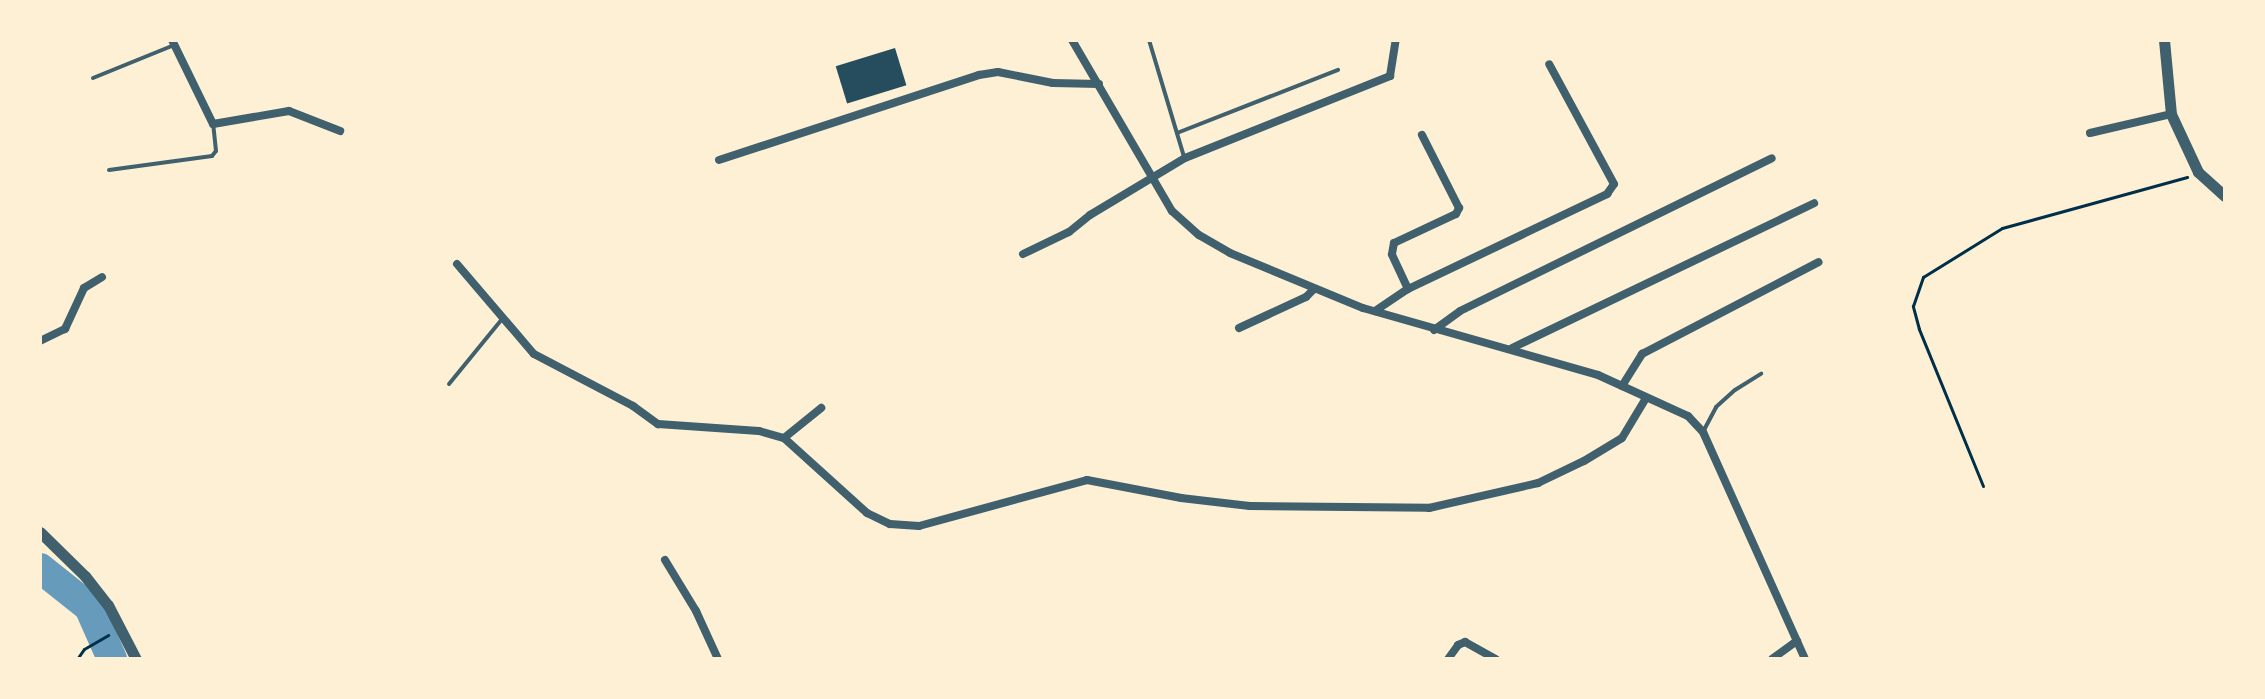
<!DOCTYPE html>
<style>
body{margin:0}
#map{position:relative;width:2265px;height:699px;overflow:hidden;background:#fdf0d5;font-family:"IBM Plex Sans",sans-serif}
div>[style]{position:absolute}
.river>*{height:30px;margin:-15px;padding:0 15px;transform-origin:15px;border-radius:15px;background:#669bbc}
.building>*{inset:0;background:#264d5e;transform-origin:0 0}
.path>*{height:3px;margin:-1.5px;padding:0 1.5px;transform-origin:1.5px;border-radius:1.5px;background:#003049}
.service>*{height:4px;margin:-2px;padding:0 2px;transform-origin:2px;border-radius:2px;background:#3f606c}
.minor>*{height:8px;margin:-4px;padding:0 4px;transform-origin:4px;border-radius:4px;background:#3f606c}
.tertiary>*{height:11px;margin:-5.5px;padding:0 5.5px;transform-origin:5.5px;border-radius:5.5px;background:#3f606c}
span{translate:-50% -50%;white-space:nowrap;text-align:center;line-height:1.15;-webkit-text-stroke:6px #fdf0d5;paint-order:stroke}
.frame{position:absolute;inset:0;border:42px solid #fdf0d5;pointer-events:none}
</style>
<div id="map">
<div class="river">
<i style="left:40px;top:568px;width:63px;rotate:38.5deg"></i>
<i style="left:89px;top:607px;width:57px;rotate:66.1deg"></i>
</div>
<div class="building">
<i style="left:895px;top:48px;width:39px;height:62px;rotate:73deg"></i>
</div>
<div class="path">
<i style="left:1983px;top:486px;width:170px;rotate:-112.2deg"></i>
<i style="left:1919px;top:329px;width:24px;rotate:-105deg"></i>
<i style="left:1913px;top:306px;width:31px;rotate:-71deg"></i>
<i style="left:1923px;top:277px;width:93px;rotate:-31.8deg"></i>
<i style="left:2002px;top:228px;width:192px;rotate:-15.4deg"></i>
<i style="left:77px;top:659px;width:12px;rotate:-55deg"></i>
<i style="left:84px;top:649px;width:28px;rotate:-30deg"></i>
</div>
<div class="service">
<i style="left:1149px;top:40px;width:122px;rotate:73.3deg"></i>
<i style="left:93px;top:78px;width:85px;rotate:-22.1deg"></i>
<i style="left:1177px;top:133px;width:173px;rotate:-21.4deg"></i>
<i style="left:109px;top:170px;width:104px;rotate:-7.7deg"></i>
<i style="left:212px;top:156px;width:6px;rotate:-51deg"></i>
<i style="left:216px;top:151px;width:27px;rotate:-96deg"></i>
<i style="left:449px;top:384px;width:84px;rotate:-50.8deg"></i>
<i style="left:1704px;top:430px;width:26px;rotate:-62deg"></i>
<i style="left:1716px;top:407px;width:25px;rotate:-42deg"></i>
<i style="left:1735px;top:390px;width:31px;rotate:-32deg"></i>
</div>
<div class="minor">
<i style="left:172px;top:40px;width:93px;rotate:64deg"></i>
<i style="left:213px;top:124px;width:77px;rotate:-9.7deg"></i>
<i style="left:289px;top:111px;width:55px;rotate:21.4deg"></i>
<i style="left:1072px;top:40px;width:198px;rotate:59.7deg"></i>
<i style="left:1172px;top:211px;width:36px;rotate:42deg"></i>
<i style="left:1199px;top:235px;width:36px;rotate:30deg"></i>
<i style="left:1230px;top:253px;width:144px;rotate:22.5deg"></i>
<i style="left:1363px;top:308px;width:244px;rotate:15.9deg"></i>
<i style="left:1598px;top:375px;width:99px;rotate:24.5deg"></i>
<i style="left:1688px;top:416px;width:22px;rotate:47deg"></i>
<i style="left:1703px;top:432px;width:249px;rotate:65.8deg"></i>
<i style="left:2090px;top:133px;width:83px;rotate:-13.2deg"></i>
<i style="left:719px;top:160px;width:274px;rotate:-18.1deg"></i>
<i style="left:979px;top:75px;width:19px;rotate:-9deg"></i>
<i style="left:998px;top:72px;width:56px;rotate:11.3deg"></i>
<i style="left:1053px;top:83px;width:46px;rotate:1.2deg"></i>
<i style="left:1023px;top:254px;width:51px;rotate:-25.6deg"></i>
<i style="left:1069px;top:232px;width:27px;rotate:-39deg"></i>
<i style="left:1090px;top:215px;width:111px;rotate:-31deg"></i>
<i style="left:1185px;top:158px;width:221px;rotate:-21.8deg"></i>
<i style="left:1390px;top:76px;width:36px;rotate:-81deg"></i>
<i style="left:457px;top:264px;width:118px;rotate:49.5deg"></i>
<i style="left:534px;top:354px;width:112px;rotate:27.7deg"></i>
<i style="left:633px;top:406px;width:31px;rotate:36deg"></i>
<i style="left:658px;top:424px;width:101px;rotate:4deg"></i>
<i style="left:759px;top:431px;width:26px;rotate:16deg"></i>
<i style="left:784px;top:438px;width:112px;rotate:42.1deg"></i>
<i style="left:867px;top:513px;width:25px;rotate:26deg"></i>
<i style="left:890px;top:524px;width:29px;rotate:4deg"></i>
<i style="left:919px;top:526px;width:174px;rotate:-15.3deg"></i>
<i style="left:1087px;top:480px;width:96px;rotate:10.8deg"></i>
<i style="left:1181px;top:498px;width:69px;rotate:6.6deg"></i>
<i style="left:1250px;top:506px;width:179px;rotate:0.6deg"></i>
<i style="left:1429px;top:508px;width:112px;rotate:-12.9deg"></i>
<i style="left:1538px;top:483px;width:51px;rotate:-25.6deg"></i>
<i style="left:1584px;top:461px;width:44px;rotate:-31.2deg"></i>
<i style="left:1622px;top:438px;width:47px;rotate:-59deg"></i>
<i style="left:1408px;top:289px;width:38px;rotate:-115deg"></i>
<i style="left:1392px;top:254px;width:11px;rotate:-80deg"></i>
<i style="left:1394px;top:243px;width:68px;rotate:-25.1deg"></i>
<i style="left:1456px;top:214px;width:7px;rotate:-63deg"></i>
<i style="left:1459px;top:208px;width:82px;rotate:-116.9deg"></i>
<i style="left:1375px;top:311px;width:40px;rotate:-34deg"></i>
<i style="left:1408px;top:289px;width:221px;rotate:-25.5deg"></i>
<i style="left:1607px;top:194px;width:12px;rotate:-55deg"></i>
<i style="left:1614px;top:184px;width:136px;rotate:-118.4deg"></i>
<i style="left:1239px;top:328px;width:74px;rotate:-24.8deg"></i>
<i style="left:1306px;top:297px;width:11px;rotate:-45deg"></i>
<i style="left:1434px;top:330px;width:32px;rotate:-36deg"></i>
<i style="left:1460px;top:311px;width:347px;rotate:-26.1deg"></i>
<i style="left:40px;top:341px;width:28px;rotate:-26deg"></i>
<i style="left:65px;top:329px;width:45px;rotate:-65.1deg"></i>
<i style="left:84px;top:288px;width:21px;rotate:-31deg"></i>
<i style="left:1512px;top:348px;width:335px;rotate:-25.6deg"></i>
<i style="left:1622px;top:386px;width:38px;rotate:-58deg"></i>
<i style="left:1642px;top:354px;width:199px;rotate:-27.5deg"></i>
<i style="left:784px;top:438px;width:48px;rotate:-39deg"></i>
<i style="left:665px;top:560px;width:60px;rotate:58.7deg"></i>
<i style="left:696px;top:611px;width:53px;rotate:65.4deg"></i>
<i style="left:1448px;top:659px;width:17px;rotate:-54deg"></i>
<i style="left:1458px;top:645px;width:8px;rotate:-23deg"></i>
<i style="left:1465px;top:642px;width:35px;rotate:29deg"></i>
<i style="left:1772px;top:659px;width:31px;rotate:-36deg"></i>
</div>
<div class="tertiary">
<i style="left:2164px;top:40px;width:74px;rotate:84.6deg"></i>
<i style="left:2171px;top:114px;width:64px;rotate:65deg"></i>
<i style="left:2198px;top:172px;width:36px;rotate:42deg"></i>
<i style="left:40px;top:532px;width:63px;rotate:44.4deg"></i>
<i style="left:85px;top:576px;width:37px;rotate:52deg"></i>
<i style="left:108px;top:605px;width:61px;rotate:62.6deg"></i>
</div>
<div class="frame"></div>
</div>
